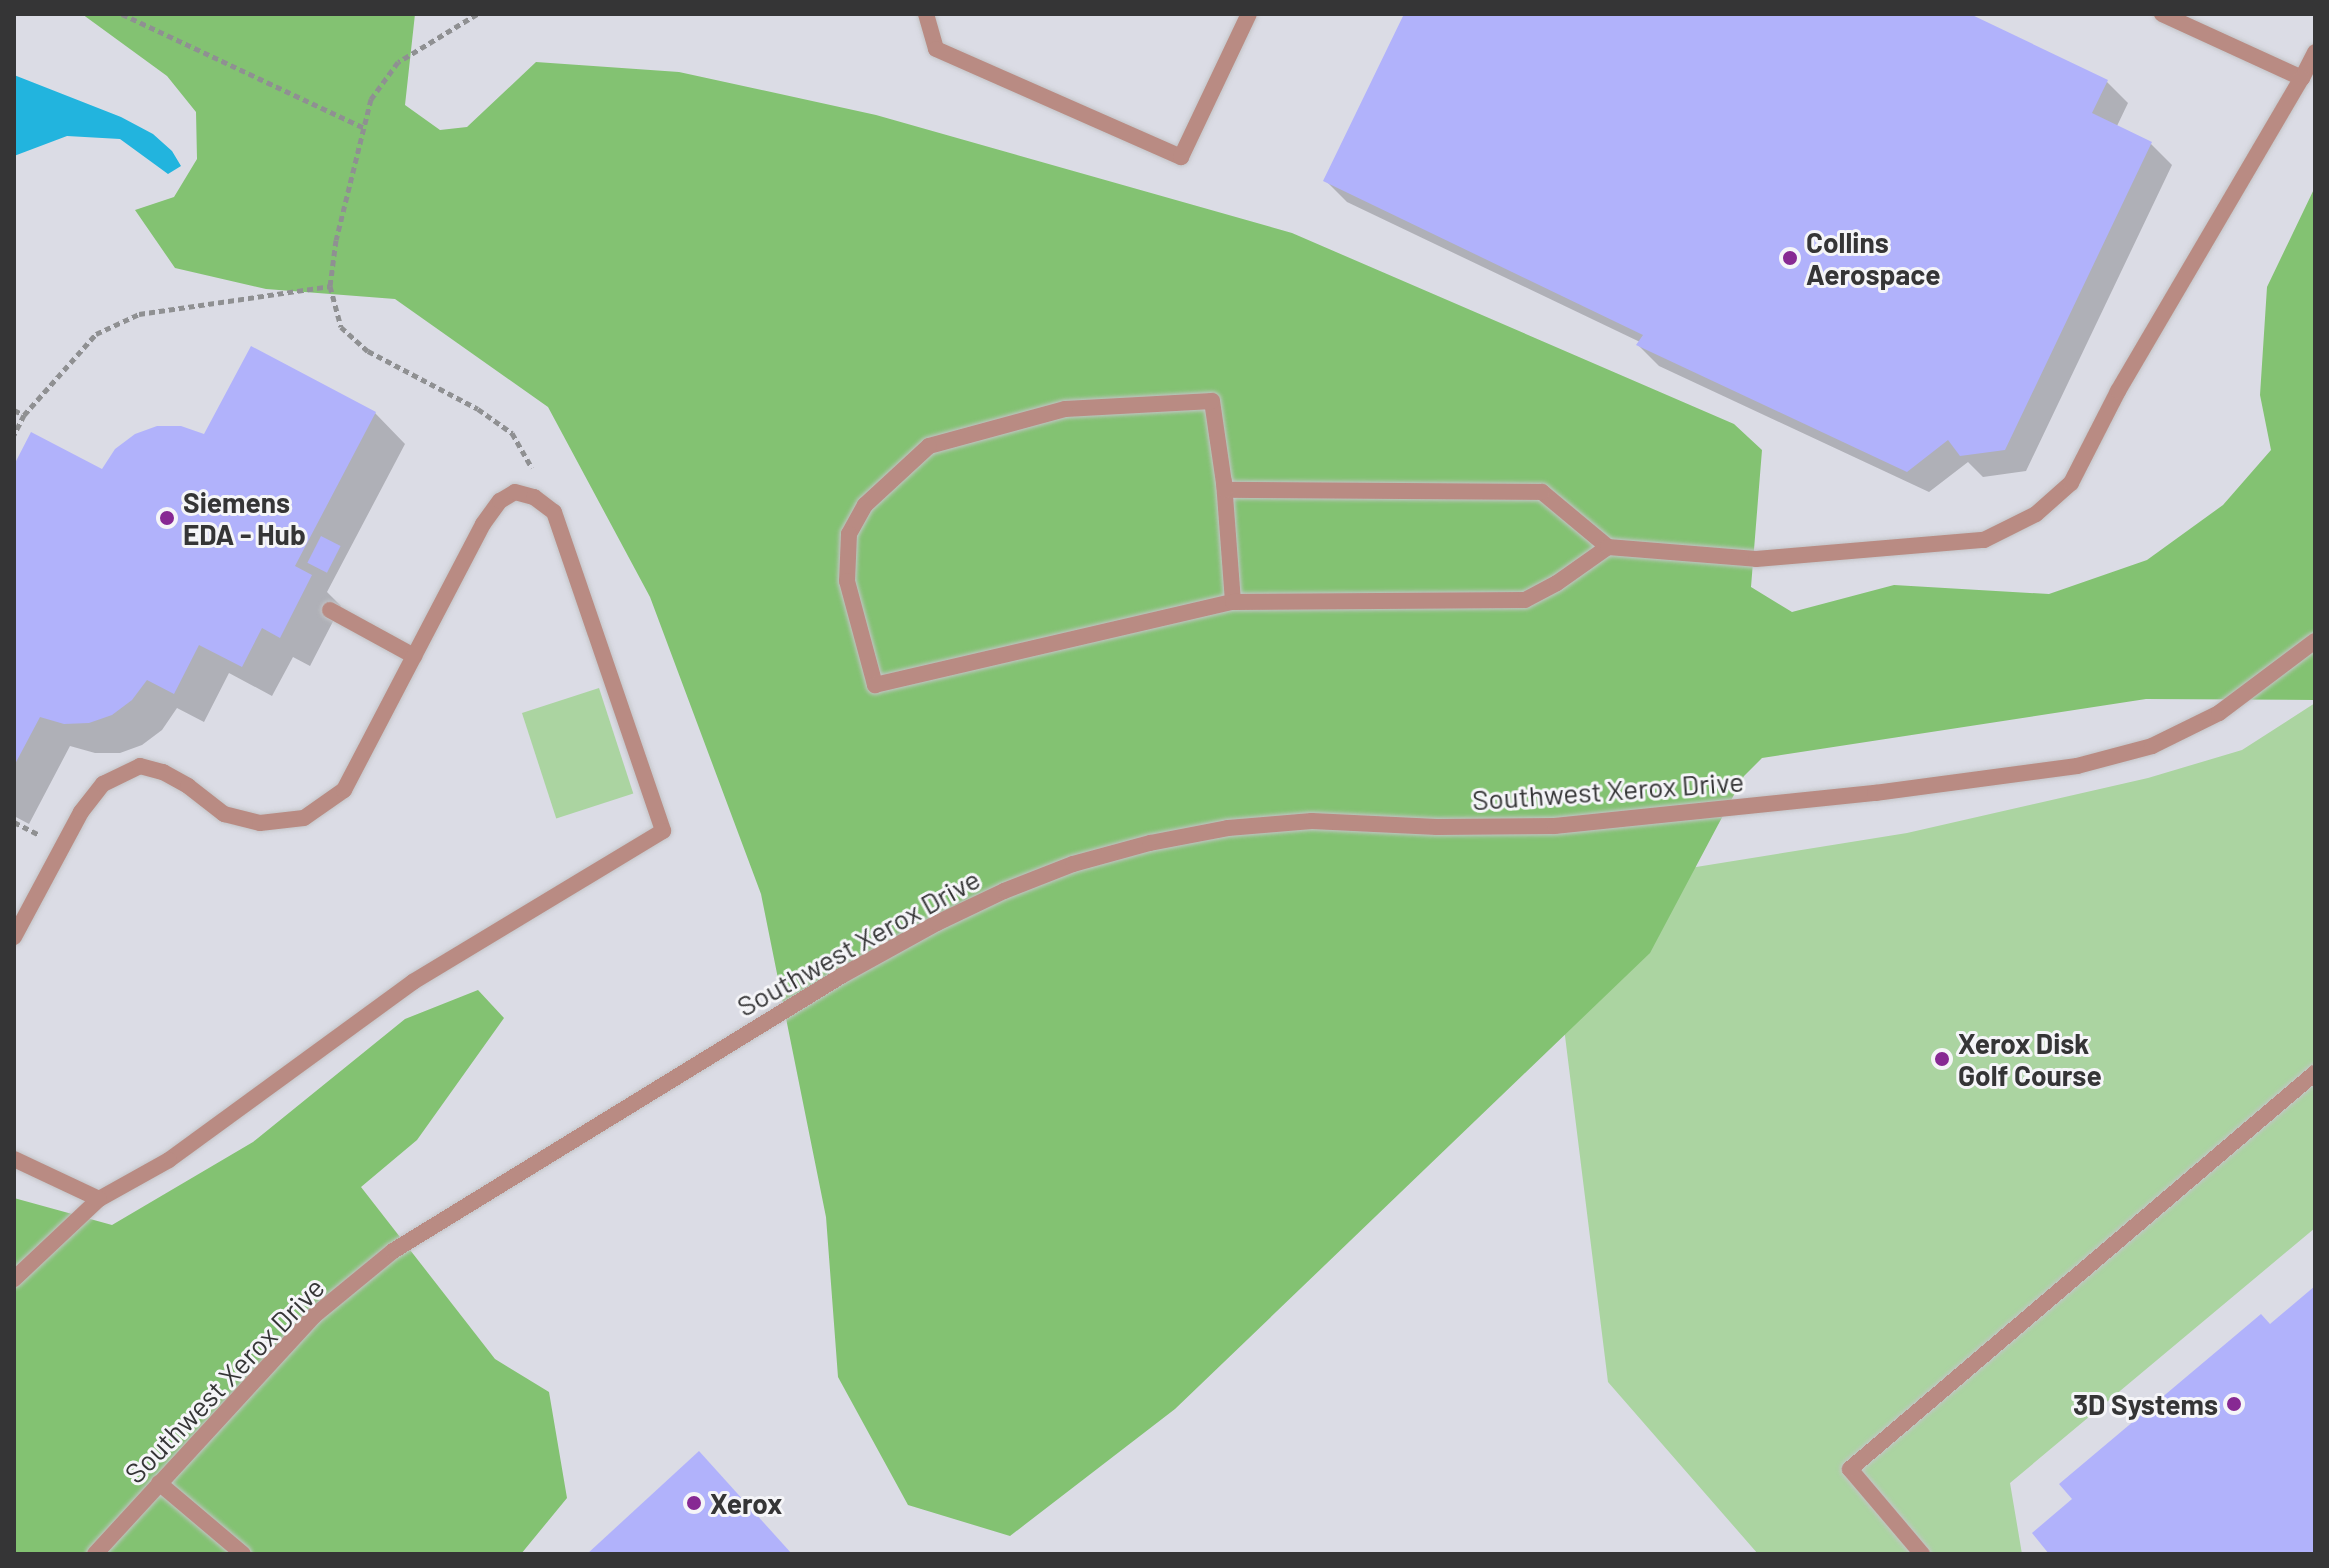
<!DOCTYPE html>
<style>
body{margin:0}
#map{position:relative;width:2329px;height:1568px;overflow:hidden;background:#e7e8eb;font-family:Barlow,sans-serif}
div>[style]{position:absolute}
.built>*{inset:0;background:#dbdce5;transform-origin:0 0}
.green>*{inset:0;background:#abd4a1;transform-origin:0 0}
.forest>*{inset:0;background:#83c272}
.water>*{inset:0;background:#22b4de}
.shadow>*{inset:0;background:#0003}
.building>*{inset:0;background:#b1b2fb;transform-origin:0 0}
.path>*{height:5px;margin-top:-2.5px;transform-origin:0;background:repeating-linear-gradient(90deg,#8f9092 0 6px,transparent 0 10px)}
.roads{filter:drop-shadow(0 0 2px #c3c4c7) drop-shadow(0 0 2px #c3c4c7)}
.service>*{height:16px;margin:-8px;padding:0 8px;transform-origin:8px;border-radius:8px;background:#b98b83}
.dots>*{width:22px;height:22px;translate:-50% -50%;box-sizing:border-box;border:4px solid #f5f5f8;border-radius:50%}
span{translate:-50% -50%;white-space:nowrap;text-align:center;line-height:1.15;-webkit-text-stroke:6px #f5f5f8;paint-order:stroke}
.poi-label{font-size:28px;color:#353536;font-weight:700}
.left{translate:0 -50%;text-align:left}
.right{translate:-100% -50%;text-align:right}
.street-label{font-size:28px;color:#353536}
.frame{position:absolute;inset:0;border:16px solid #353536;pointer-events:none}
</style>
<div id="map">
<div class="built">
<i style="left:14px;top:14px;width:2301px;height:1540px"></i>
</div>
<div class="green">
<i style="left:599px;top:688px;width:111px;height:81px;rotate:72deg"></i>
<i style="clip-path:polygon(2315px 703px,2315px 1228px,2010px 1483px,2022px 1554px,1758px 1554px,1608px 1382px,1547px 891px,1907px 833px,2148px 778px,2242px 750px)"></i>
</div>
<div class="forest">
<i style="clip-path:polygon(82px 14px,415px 14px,405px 105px,440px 130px,467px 127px,536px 62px,679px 72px,876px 115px,1292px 233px,1734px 424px,1762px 450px,1751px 587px,1792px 612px,1894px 585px,2049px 594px,2147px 560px,2223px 505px,2271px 450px,2260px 395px,2267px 287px,2315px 187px,2315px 700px,2146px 699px,1762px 758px,1744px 776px,1650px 953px,1175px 1409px,1010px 1536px,908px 1505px,838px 1377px,826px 1217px,761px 894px,650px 597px,548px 407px,395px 299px,266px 289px,175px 268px,135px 210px,174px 197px,197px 159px,196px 112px,167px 76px)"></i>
<i style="clip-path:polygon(478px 990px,504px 1018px,417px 1140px,361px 1187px,495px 1359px,549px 1392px,567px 1498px,521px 1554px,14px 1554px,14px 1198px,112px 1225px,253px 1142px,405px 1019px)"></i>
</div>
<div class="water">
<i style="clip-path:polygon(14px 75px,121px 117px,153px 134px,172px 151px,181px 166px,168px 174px,120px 139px,67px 136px,14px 156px)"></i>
</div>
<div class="shadow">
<i style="clip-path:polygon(1406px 14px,1965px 14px,2107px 82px,2128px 103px,2117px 126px,2151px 144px,2172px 165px,2026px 471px,1983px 477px,1968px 462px,1929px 492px,1659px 366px,1638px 345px,1640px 342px,1347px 202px,1326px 181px)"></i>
<i style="clip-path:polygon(375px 413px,405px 444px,327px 592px,341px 606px,310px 666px,293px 657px,272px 696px,229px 673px,204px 722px,177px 708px,162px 730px,142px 745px,120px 753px,95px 753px,70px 746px,29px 824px,14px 816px,14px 469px,103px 472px,205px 437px)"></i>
</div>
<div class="building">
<i style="clip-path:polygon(1404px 14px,1970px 14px,2108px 80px,2092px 113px,2152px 142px,2005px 450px,1960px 456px,1948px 440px,1907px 472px,1636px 345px,1643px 335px,1323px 181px)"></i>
<i style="clip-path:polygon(251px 346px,376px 412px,295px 566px,312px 575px,280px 638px,262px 628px,242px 667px,199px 645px,174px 694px,147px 680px,132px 700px,112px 715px,89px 723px,64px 724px,40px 717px,14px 766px,14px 465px,31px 432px,102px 469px,115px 449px,135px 434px,157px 426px,181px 426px,204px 434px)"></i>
<i style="left:321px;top:536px;width:22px;height:30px;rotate:27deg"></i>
<i style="clip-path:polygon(2315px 1286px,2315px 1554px,2049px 1554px,2032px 1533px,2072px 1499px,2059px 1484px,2261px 1314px,2270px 1324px)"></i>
<i style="clip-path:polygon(699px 1451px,792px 1554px,587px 1554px)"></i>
</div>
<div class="path">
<i style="left:122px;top:14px;width:268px;rotate:25.2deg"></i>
<i style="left:477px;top:14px;width:92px;rotate:148.7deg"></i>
<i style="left:398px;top:62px;width:46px;rotate:126.1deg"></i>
<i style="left:371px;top:99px;width:145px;rotate:103.9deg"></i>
<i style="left:336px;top:240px;width:46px;rotate:97.4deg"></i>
<i style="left:330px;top:286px;width:42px;rotate:75deg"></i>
<i style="left:341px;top:327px;width:36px;rotate:42deg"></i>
<i style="left:368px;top:351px;width:124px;rotate:27.8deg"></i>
<i style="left:478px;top:409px;width:42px;rotate:35.2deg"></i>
<i style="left:512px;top:433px;width:40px;rotate:60.3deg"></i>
<i style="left:14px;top:410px;width:11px;rotate:27deg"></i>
<i style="left:24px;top:415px;width:22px;rotate:117deg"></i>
<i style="left:24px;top:415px;width:108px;rotate:-48.4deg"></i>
<i style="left:96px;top:334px;width:47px;rotate:-24.9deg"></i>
<i style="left:139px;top:314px;width:193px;rotate:-8.3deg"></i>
<i style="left:14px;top:822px;width:27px;rotate:27deg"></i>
</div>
<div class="roads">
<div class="service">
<i style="left:926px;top:14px;width:36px;rotate:74deg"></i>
<i style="left:936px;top:49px;width:268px;rotate:23.8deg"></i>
<i style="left:1181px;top:157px;width:158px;rotate:-64.6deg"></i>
<i style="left:2162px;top:14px;width:154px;rotate:24.6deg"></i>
<i style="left:2302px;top:78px;width:29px;rotate:-63deg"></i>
<i style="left:1224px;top:482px;width:120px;rotate:85.7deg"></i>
<i style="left:1608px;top:547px;width:86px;rotate:-140.2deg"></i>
<i style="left:1542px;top:492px;width:317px;rotate:-179.6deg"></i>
<i style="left:1225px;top:490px;width:90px;rotate:-98.3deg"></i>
<i style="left:1212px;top:401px;width:147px;rotate:176.9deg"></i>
<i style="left:1065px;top:409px;width:141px;rotate:164.8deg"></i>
<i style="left:929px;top:446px;width:87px;rotate:137.3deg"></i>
<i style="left:865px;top:505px;width:33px;rotate:119deg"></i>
<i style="left:849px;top:534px;width:47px;rotate:92.4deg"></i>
<i style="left:847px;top:581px;width:108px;rotate:74.9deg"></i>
<i style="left:875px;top:685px;width:367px;rotate:-13.1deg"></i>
<i style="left:1233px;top:602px;width:292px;rotate:-0.4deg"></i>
<i style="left:1525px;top:600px;width:36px;rotate:-28deg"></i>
<i style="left:1557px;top:583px;width:62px;rotate:-35.2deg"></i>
<i style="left:1608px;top:547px;width:148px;rotate:4.6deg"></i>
<i style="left:1756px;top:559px;width:229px;rotate:-4.8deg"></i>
<i style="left:1984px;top:540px;width:58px;rotate:-26.6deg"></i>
<i style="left:2036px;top:514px;width:47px;rotate:-41.5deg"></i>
<i style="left:2071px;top:483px;width:103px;rotate:-62.9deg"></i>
<i style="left:2118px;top:391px;width:363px;rotate:-59.6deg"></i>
<i style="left:330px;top:610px;width:96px;rotate:28.7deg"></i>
<i style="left:14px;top:937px;width:142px;rotate:-61.8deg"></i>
<i style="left:81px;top:812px;width:36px;rotate:-52deg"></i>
<i style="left:103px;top:784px;width:41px;rotate:-25.9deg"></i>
<i style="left:140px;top:766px;width:24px;rotate:15deg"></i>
<i style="left:163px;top:772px;width:29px;rotate:29deg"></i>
<i style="left:188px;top:786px;width:46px;rotate:37.9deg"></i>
<i style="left:224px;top:814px;width:37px;rotate:14deg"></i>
<i style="left:260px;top:823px;width:44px;rotate:-6.5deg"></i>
<i style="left:304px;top:818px;width:49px;rotate:-35deg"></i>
<i style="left:344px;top:790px;width:300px;rotate:-62.4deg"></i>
<i style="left:483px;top:524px;width:29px;rotate:-54deg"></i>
<i style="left:500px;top:501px;width:17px;rotate:-31deg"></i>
<i style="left:515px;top:492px;width:20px;rotate:15deg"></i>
<i style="left:534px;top:497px;width:25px;rotate:37deg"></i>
<i style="left:554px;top:512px;width:337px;rotate:71.1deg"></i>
<i style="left:663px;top:831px;width:292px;rotate:148.9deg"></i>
<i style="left:413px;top:982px;width:302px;rotate:143.9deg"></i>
<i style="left:169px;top:1160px;width:80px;rotate:150.9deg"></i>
<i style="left:99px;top:1199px;width:117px;rotate:136.7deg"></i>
<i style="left:14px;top:1159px;width:94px;rotate:25.2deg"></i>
<i style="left:159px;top:1483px;width:110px;rotate:40.2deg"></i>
<i style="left:95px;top:1554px;width:325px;rotate:-47.4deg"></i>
<i style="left:315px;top:1315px;width:101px;rotate:-39.4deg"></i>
<i style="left:393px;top:1251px;width:526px;rotate:-31.54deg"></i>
<i style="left:841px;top:976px;width:110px;rotate:-28.9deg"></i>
<i style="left:937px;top:923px;width:74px;rotate:-25.5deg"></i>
<i style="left:1004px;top:891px;width:74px;rotate:-21.4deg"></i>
<i style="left:1073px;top:864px;width:80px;rotate:-15.3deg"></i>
<i style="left:1150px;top:843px;width:79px;rotate:-10.9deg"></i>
<i style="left:1228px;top:828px;width:84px;rotate:-4.8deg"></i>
<i style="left:1312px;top:821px;width:125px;rotate:2.7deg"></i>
<i style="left:1437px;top:827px;width:118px;rotate:-0.5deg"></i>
<i style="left:1555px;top:826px;width:322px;rotate:-5.9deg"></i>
<i style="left:1875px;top:793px;width:204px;rotate:-7.6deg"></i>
<i style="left:2077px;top:766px;width:78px;rotate:-14.9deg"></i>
<i style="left:2152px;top:746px;width:75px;rotate:-26.2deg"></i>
<i style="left:2219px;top:713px;width:120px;rotate:-36.9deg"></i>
<i style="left:1922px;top:1554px;width:111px;rotate:-130.3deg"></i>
<i style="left:1850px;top:1469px;width:611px;rotate:-40.42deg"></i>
</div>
</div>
<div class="dots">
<i style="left:1790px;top:258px;background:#872993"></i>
<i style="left:167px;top:518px;background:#872993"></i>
<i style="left:1942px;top:1059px;background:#872993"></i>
<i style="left:2234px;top:1404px;background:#872993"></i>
<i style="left:694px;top:1503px;background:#872993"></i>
</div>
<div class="poi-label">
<span class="left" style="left:1806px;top:258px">Collins<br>Aerospace</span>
<span class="left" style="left:183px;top:518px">Siemens<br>EDA - Hub</span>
<span class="left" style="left:1958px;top:1059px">Xerox Disk<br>Golf Course</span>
<span class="right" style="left:2218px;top:1404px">3D Systems</span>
<span class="left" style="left:710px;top:1503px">Xerox</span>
</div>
<div class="street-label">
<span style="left:1608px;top:790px;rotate:-4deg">Southwest Xerox Drive</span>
<span style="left:858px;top:942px;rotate:-29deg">Southwest Xerox Drive</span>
<span style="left:224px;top:1380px;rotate:-46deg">Southwest Xerox Drive</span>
</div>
<div class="frame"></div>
</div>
